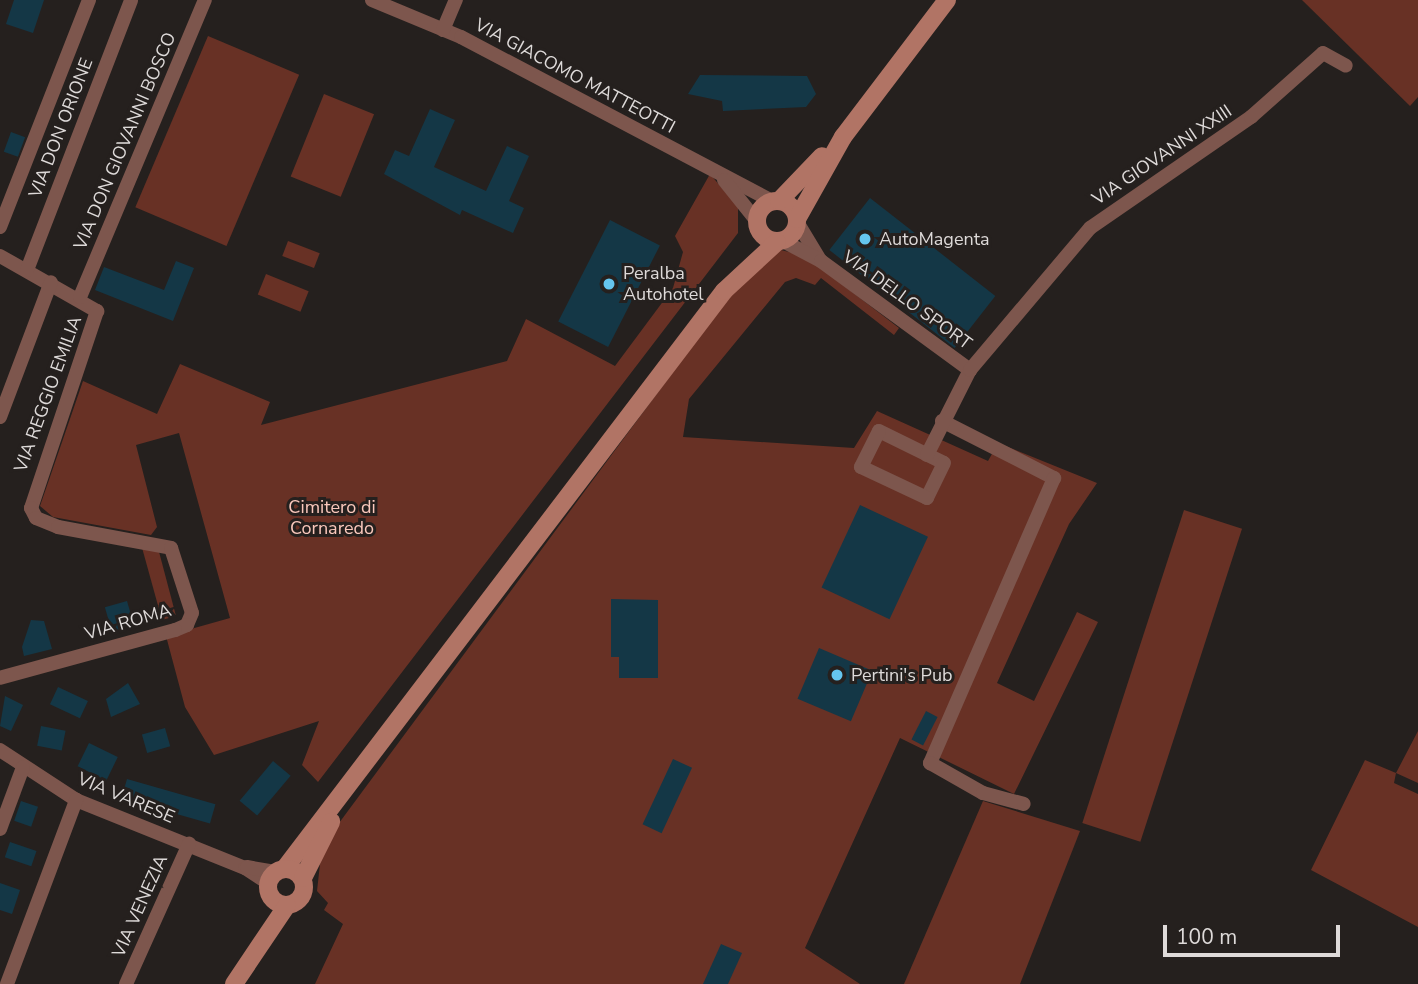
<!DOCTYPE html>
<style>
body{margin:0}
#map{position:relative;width:1418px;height:984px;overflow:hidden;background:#25201e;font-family:"Nunito Sans",sans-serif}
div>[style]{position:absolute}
.green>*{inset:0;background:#683125;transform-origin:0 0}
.building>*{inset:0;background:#143746;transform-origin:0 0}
.street>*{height:14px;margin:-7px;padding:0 7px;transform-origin:7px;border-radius:7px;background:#7d564d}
.secondary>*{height:18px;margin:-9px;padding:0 9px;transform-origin:9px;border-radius:9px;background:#b17465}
.secondary>.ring{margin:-9px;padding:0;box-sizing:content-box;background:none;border:18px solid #b17465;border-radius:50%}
.dots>*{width:19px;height:19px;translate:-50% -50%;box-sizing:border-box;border:4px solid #25201e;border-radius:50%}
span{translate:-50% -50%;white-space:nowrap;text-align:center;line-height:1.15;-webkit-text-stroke:6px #25201e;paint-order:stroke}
.street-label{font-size:18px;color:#dedad9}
.poi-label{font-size:18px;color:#dedad9}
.left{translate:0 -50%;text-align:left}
.park-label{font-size:18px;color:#fac8bc}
.scale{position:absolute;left:1163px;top:925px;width:177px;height:32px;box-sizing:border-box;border:4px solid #dedad9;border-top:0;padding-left:9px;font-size:21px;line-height:24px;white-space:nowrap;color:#dedad9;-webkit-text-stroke:5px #25201e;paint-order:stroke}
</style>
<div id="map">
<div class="green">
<i style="clip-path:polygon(1302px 0,1418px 0,1418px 97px,1410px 106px)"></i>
<i style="left:208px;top:36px;width:99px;height:186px;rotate:23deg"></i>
<i style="left:324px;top:94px;width:54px;height:89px;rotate:22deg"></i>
<i style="clip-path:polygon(710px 174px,738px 207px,738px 233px,318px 782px,302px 765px,319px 721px,214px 755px,185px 707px,166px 636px,230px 618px,179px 433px,136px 445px,157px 527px,151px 535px,53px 517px,40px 506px,83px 381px,157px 414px,180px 364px,270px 402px,261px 425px,507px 361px,526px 319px,615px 366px,673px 288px,683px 252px,675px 236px)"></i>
<i style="left:288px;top:241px;width:34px;height:16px;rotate:21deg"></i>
<i style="clip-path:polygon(781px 250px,805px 256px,899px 328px,894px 335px,821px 278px,815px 285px,796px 278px,785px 282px,689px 399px,683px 437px,854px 448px,877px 411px,988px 461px,998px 443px,1097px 483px,1069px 524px,997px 683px,1034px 701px,1077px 612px,1098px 622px,1014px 794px,900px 738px,805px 948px,860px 984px,315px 984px,343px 924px,324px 910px,328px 903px,317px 891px,322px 846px,724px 303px,758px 262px)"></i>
<i style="left:266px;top:274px;width:46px;height:22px;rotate:22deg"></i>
<i style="left:1184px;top:510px;width:61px;height:329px;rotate:18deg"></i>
<i style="clip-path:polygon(141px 544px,158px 548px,176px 616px,162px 620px)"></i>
<i style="clip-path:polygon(1418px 731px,1418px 783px,1396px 773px,1394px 783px,1418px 794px,1418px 927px,1311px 870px,1365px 760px,1396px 773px)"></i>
<i style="clip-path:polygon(983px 801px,1080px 831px,1020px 984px,904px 984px)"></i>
</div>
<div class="building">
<i style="clip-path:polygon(14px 0,44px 0,33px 33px,6px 24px)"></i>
<i style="clip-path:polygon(700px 75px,807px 76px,816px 94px,806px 107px,723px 111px,722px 101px,688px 94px)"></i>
<i style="clip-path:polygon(430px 109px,455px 120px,434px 167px,486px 191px,507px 146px,529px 156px,509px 201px,524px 208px,513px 233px,462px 210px,460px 215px,384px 174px,395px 150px,409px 156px)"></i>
<i style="left:11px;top:132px;width:15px;height:21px;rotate:20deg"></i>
<i style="left:870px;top:198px;width:159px;height:66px;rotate:38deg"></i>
<i style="left:610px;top:220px;width:56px;height:114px;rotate:27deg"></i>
<i style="clip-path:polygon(176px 261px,194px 268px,173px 321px,95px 290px,104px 267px,164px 290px)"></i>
<i style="left:860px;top:505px;width:75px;height:91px;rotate:25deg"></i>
<i style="clip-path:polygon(611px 599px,658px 600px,658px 678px,619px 678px,619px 657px,611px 657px)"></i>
<i style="left:127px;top:601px;width:25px;height:23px;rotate:74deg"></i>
<i style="clip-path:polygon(31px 620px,44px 621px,52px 649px,24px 656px,22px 647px)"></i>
<i style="left:819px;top:648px;width:58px;height:55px;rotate:23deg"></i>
<i style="clip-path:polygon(128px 683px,140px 704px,111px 717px,106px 699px)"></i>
<i style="left:58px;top:687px;width:33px;height:19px;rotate:25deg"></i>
<i style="clip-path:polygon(5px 696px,23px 705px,11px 731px,0 726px)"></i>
<i style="left:926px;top:711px;width:13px;height:32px;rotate:27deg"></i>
<i style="left:41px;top:726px;width:25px;height:20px;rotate:11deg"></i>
<i style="left:165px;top:728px;width:19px;height:24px;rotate:74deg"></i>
<i style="left:89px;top:743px;width:32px;height:26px;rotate:26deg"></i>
<i style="left:673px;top:759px;width:21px;height:72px;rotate:25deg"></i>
<i style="left:273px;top:761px;width:23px;height:52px;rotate:40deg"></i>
<i style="left:127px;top:779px;width:92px;height:20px;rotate:16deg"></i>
<i style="left:21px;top:801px;width:18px;height:21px;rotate:19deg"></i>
<i style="left:10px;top:842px;width:28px;height:16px;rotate:19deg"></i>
<i style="clip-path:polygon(0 883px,20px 890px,12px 914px,0 910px)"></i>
<i style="clip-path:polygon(721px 944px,742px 953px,728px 984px,703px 984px)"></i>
</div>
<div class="street">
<i style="left:372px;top:0;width:96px;rotate:22.6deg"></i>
<i style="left:461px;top:37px;width:352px;rotate:27.8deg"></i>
<i style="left:443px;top:30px;width:33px;rotate:-67deg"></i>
<i style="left:724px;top:180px;width:51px;rotate:51.3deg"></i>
<i style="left:797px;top:222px;width:44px;rotate:58.8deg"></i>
<i style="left:0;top:227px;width:244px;rotate:-68.6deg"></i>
<i style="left:783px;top:241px;width:43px;rotate:27.8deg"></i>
<i style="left:821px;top:261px;width:185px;rotate:36.2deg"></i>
<i style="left:0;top:256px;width:112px;rotate:29.6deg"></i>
<i style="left:97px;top:311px;width:208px;rotate:108.5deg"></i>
<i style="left:31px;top:508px;width:11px;rotate:63deg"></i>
<i style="left:36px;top:518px;width:24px;rotate:22deg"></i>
<i style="left:58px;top:527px;width:115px;rotate:10.5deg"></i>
<i style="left:171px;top:548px;width:68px;rotate:72.1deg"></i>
<i style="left:192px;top:613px;width:13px;rotate:113deg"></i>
<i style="left:187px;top:625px;width:13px;rotate:157deg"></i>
<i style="left:175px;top:630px;width:181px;rotate:164.7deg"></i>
<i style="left:27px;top:270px;width:289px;rotate:-68.9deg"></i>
<i style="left:80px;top:297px;width:322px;rotate:-67.2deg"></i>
<i style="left:0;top:417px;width:144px;rotate:-69.3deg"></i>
<i style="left:942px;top:421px;width:126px;rotate:27deg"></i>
<i style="left:1054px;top:478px;width:311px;rotate:113.5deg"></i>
<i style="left:930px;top:763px;width:61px;rotate:29.5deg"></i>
<i style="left:983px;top:793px;width:42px;rotate:15deg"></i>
<i style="left:879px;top:431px;width:72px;rotate:26.2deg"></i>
<i style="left:944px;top:463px;width:39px;rotate:116deg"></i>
<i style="left:927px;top:498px;width:73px;rotate:-154.8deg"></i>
<i style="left:861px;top:467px;width:40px;rotate:-63.4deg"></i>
<i style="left:927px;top:455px;width:95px;rotate:-63.2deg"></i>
<i style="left:970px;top:370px;width:186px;rotate:-49.8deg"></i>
<i style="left:1090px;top:228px;width:196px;rotate:-34.6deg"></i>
<i style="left:1251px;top:117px;width:96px;rotate:-41.6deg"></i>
<i style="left:1323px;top:53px;width:26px;rotate:29deg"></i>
<i style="left:0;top:750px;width:91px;rotate:33.3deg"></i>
<i style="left:76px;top:800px;width:182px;rotate:21.9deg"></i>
<i style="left:245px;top:868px;width:27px;rotate:33deg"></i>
<i style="left:0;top:829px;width:66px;rotate:-69.6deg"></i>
<i style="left:247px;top:867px;width:27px;rotate:10deg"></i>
<i style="left:7px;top:984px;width:197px;rotate:-69.4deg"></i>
<i style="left:126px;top:984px;width:154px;rotate:-65.8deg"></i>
</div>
<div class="secondary">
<i class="ring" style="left:757px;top:201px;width:22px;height:22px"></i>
<i style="left:779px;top:201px;width:62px;rotate:-46.3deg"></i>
<i style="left:797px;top:219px;width:94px;rotate:-60.7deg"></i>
<i style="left:843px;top:137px;width:172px;rotate:-52.8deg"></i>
<i style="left:285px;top:868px;width:725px;rotate:-52.73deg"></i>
<i style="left:724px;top:291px;width:72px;rotate:-42.8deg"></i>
<i class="ring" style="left:268px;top:869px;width:18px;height:18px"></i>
<i style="left:303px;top:878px;width:63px;rotate:-63.4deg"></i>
<i style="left:234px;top:984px;width:95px;rotate:-56.1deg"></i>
</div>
<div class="dots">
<i style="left:865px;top:239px;background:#65c5ee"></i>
<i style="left:609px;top:284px;background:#65c5ee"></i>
<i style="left:837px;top:675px;background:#65c5ee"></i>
</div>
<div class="street-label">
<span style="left:575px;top:76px;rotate:28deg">VIA GIACOMO MATTEOTTI</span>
<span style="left:61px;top:128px;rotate:-69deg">VIA DON ORIONE</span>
<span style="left:125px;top:141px;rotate:-67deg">VIA DON GIOVANNI BOSCO</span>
<span style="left:1162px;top:155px;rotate:-34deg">VIA GIOVANNI XXIII</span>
<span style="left:907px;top:300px;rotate:36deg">VIA DELLO SPORT</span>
<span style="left:48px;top:394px;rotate:-70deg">VIA REGGIO EMILIA</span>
<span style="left:128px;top:622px;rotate:-16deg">VIA ROMA</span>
<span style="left:126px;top:798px;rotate:23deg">VIA VARESE</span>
<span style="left:140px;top:906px;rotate:-66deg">VIA VENEZIA</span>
</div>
<div class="poi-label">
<span class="left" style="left:879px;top:239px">AutoMagenta</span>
<span class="left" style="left:623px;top:284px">Peralba<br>Autohotel</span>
<span class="left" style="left:851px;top:675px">Pertini's Pub</span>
</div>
<div class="park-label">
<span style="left:332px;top:518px">Cimitero di<br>Cornaredo</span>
</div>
<div class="scale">100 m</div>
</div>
